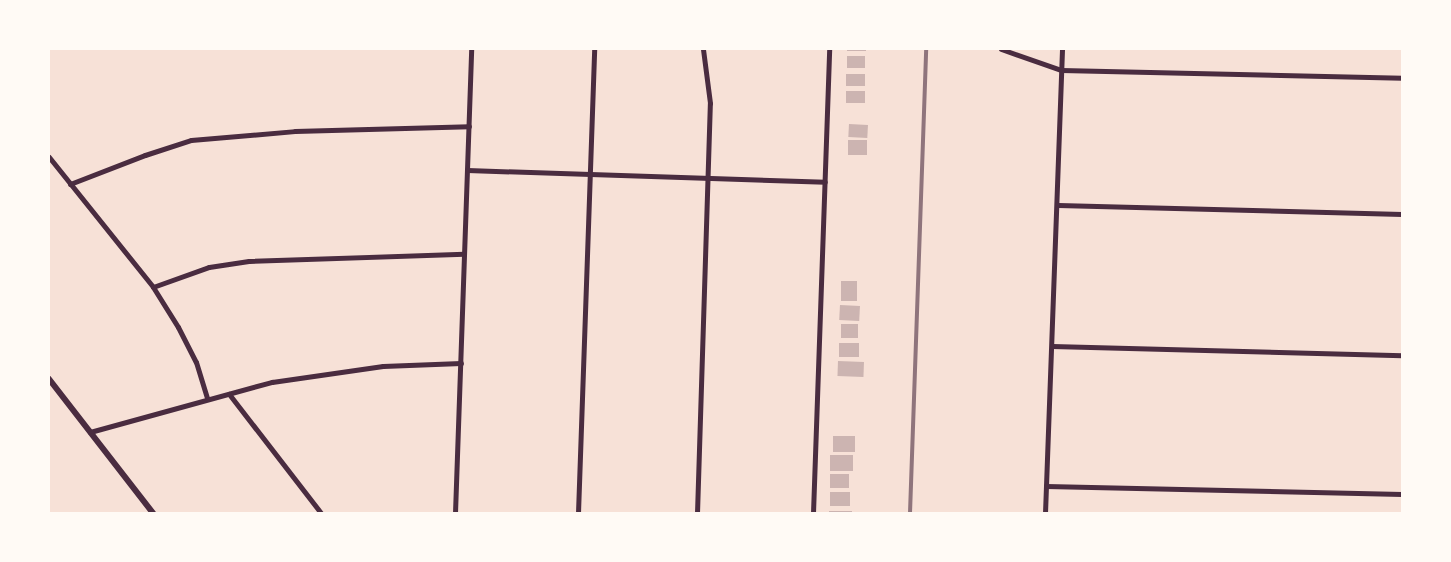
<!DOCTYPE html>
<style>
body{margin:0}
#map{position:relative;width:1451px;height:562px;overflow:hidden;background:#f7e1d7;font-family:"Source Sans 3",sans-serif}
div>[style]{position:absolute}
.building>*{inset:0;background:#ccb4b1;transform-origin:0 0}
.minor>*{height:5px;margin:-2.5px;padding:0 2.5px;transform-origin:2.5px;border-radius:2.5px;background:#4a2c40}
.tertiary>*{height:6px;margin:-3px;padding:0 3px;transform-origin:3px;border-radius:3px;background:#4a2c40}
.rail>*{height:4px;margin:-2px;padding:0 2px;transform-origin:2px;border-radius:2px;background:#8f747c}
span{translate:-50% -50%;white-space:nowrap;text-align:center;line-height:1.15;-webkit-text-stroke:5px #fffaf5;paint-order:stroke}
.frame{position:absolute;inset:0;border:50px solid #fffaf5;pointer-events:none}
</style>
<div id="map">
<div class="building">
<i style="left:847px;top:49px;width:19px;height:2px"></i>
<i style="left:847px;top:56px;width:18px;height:12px"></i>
<i style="left:846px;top:74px;width:19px;height:12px"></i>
<i style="left:846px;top:91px;width:19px;height:12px"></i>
<i style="left:849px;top:124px;width:19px;height:13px;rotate:3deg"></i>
<i style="left:848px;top:140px;width:19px;height:15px"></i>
<i style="left:841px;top:281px;width:16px;height:20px"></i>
<i style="left:840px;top:305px;width:20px;height:15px;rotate:3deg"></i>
<i style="left:841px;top:324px;width:17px;height:14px"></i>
<i style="left:839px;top:343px;width:20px;height:14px"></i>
<i style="left:838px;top:361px;width:26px;height:15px;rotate:2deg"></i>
<i style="left:833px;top:436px;width:22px;height:16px"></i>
<i style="left:830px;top:455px;width:23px;height:16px"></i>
<i style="left:830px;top:474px;width:19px;height:14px"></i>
<i style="left:830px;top:492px;width:20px;height:14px"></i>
<i style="left:829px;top:511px;width:23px;height:2px"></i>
</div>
<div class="minor">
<i style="left:1001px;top:49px;width:64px;rotate:19.3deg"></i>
<i style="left:1061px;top:70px;width:341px;rotate:1.3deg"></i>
<i style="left:49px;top:157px;width:166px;rotate:51.3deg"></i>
<i style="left:153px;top:287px;width:47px;rotate:58deg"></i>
<i style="left:178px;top:327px;width:39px;rotate:63deg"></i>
<i style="left:196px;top:362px;width:38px;rotate:73deg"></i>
<i style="left:467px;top:170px;width:358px;rotate:1.9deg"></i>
<i style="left:70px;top:184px;width:80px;rotate:-21.1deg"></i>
<i style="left:145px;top:155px;width:48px;rotate:-18.1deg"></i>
<i style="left:191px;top:140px;width:104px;rotate:-4.9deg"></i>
<i style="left:295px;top:131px;width:174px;rotate:-1.6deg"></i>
<i style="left:1058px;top:205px;width:344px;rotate:1.5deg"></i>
<i style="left:153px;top:287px;width:59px;rotate:-19.7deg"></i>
<i style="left:209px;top:267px;width:40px;rotate:-8.5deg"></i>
<i style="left:249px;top:261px;width:215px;rotate:-1.9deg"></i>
<i style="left:1052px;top:346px;width:350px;rotate:1.5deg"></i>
<i style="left:229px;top:394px;width:150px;rotate:52.3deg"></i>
<i style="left:90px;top:432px;width:189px;rotate:-15.4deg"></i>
<i style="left:272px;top:382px;width:112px;rotate:-8.2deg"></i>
<i style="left:383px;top:366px;width:78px;rotate:-2.2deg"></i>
<i style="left:1046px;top:486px;width:356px;rotate:1.3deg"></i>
<i style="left:455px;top:513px;width:464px;rotate:-88deg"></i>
<i style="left:578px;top:513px;width:464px;rotate:-88deg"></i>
<i style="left:697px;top:513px;width:410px;rotate:-88.2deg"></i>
<i style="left:710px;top:103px;width:54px;rotate:-97.4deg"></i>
<i style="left:813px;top:513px;width:464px;rotate:-88deg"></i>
<i style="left:1045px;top:513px;width:464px;rotate:-87.9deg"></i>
</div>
<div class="tertiary">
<i style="left:49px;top:379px;width:170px;rotate:52.2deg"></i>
</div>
<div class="rail">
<i style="left:910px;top:513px;width:464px;rotate:-88deg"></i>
</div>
<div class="frame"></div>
</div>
